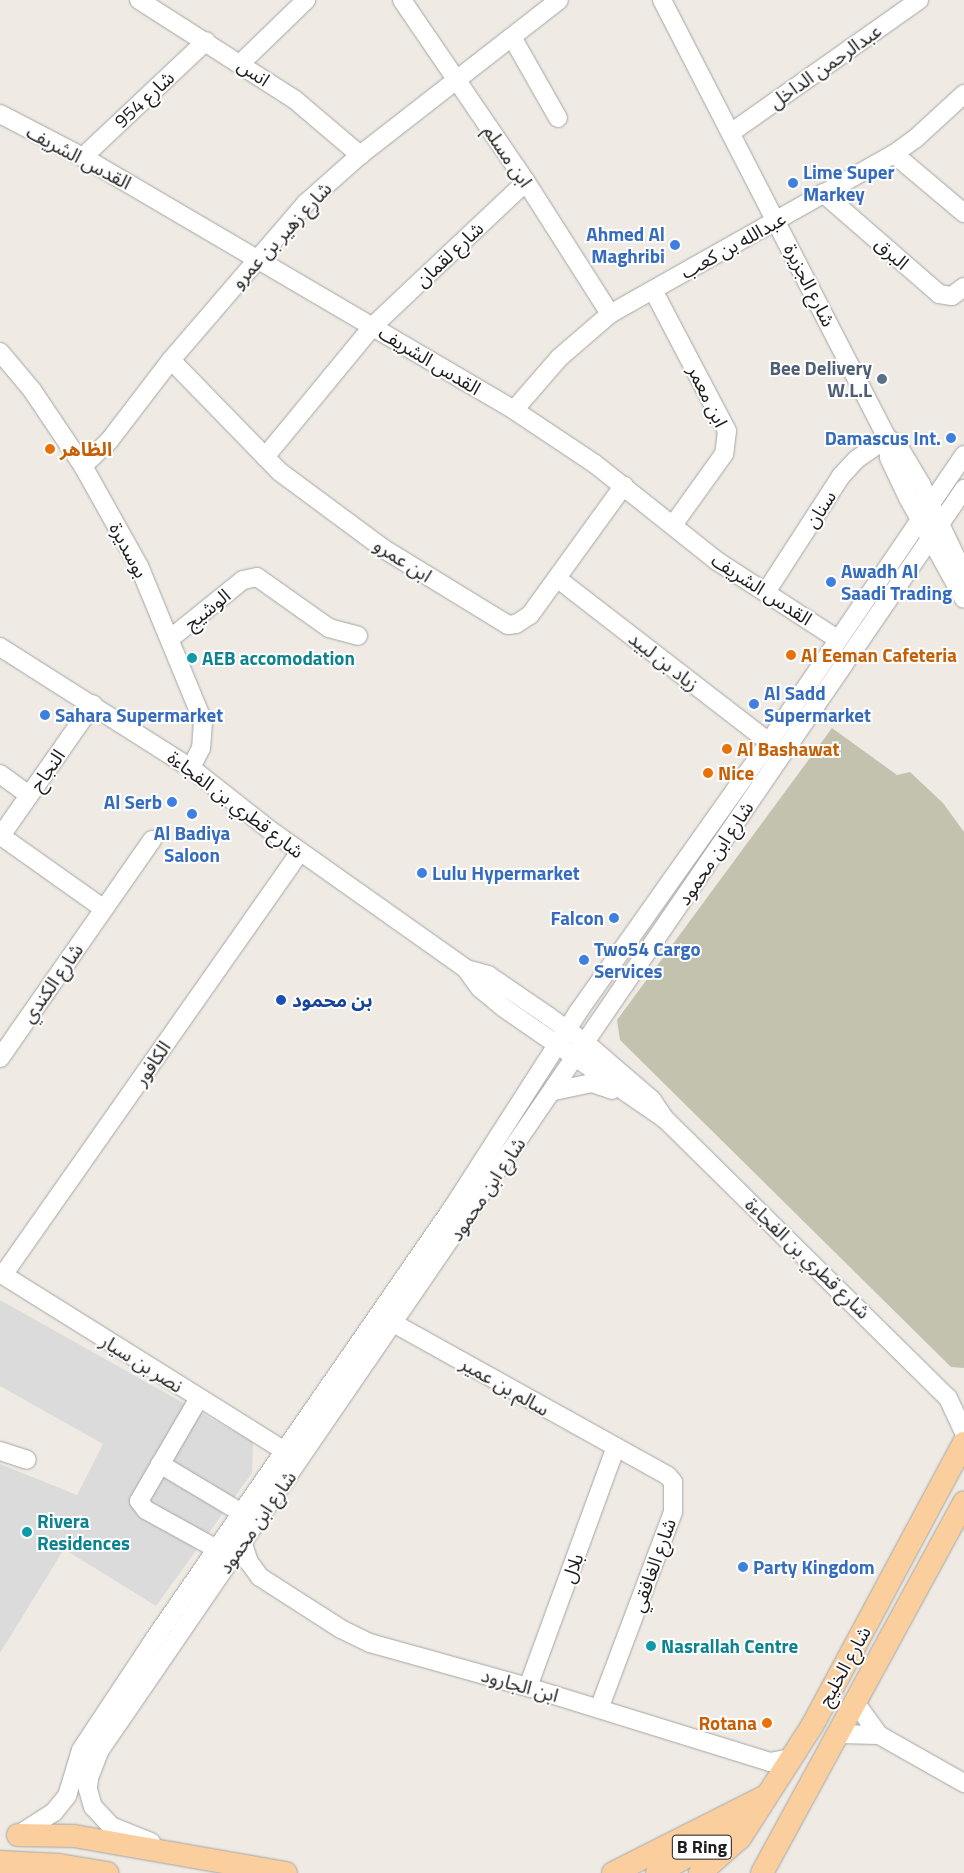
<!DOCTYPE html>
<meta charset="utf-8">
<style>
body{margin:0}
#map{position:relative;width:964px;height:1873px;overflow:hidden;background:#efebe4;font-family:"Titillium Web","Noto Sans Arabic",sans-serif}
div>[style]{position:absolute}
.residential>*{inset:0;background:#dcdbdb}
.construction>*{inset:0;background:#c3c2af}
.roads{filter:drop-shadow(0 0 1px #a5a5a5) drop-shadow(0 0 1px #a5a5a5)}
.minor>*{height:18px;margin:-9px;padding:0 9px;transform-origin:9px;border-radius:9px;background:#fff}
.major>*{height:22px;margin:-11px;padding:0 11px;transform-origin:11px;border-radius:11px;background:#fbce9d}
.dots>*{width:14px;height:14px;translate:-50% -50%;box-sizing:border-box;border:2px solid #fff;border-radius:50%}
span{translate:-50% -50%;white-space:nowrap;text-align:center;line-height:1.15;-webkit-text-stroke:4px #fff;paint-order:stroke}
.shield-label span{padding:1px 4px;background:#fff;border:1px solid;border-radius:4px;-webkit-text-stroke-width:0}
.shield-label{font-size:18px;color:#1e1e1e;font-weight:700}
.street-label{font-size:19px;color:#1e1e1e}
.shop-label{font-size:19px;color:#366cbe;font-weight:700}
.left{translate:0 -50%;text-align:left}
.right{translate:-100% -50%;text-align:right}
.service-label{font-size:19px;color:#4e5e75;font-weight:700}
.food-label{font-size:19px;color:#c56008;font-weight:700}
.culture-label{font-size:19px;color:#0d838f;font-weight:700}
.transit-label{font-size:19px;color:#164399;font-weight:700}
</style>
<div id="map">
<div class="residential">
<i style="clip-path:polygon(0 1300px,253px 1442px,252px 1473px,156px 1606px,64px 1549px,0 1653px,0 1464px,77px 1495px,103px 1444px,0 1386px)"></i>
</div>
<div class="construction">
<i style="clip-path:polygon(832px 728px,897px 775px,910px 772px,943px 803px,964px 832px,964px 1368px,951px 1367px,620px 1040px,617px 1020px)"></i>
</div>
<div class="roads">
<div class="minor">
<i style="left:139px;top:0;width:184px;rotate:32.6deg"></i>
<i style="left:294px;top:99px;width:87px;rotate:40.3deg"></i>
<i style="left:402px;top:0;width:220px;rotate:55.7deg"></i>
<i style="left:526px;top:182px;width:156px;rotate:57.5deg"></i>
<i style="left:662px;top:0;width:492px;rotate:62.8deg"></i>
<i style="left:887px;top:438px;width:20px;rotate:84deg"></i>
<i style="left:889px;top:458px;width:44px;rotate:64.6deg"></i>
<i style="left:908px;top:498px;width:115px;rotate:61deg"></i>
<i style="left:512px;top:37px;width:93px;rotate:60.4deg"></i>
<i style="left:241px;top:63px;width:91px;rotate:-44.1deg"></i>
<i style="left:0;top:114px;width:93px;rotate:27.4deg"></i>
<i style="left:83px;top:157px;width:500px;rotate:30.4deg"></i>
<i style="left:514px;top:410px;width:97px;rotate:33.7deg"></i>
<i style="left:595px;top:464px;width:156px;rotate:38.5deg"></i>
<i style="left:717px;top:561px;width:143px;rotate:33deg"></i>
<i style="left:732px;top:132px;width:229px;rotate:-35.2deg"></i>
<i style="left:894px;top:154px;width:92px;rotate:40.1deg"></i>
<i style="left:83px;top:157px;width:169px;rotate:-43.3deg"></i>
<i style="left:823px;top:193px;width:154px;rotate:41deg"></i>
<i style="left:939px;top:294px;width:13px;rotate:9deg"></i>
<i style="left:952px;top:296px;width:15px;rotate:-37deg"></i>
<i style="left:653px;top:290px;width:159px;rotate:62.3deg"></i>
<i style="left:727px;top:431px;width:23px;rotate:97deg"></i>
<i style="left:724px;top:454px;width:87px;rotate:125.7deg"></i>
<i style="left:0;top:352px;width:50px;rotate:49.9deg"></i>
<i style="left:32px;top:390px;width:92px;rotate:56.1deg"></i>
<i style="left:83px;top:466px;width:115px;rotate:60.8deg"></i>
<i style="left:139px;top:566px;width:168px;rotate:67.6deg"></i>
<i style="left:203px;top:721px;width:27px;rotate:94deg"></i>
<i style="left:201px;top:748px;width:22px;rotate:117deg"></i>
<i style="left:171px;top:360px;width:156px;rotate:45.8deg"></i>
<i style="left:280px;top:472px;width:129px;rotate:36.5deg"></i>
<i style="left:384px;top:549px;width:145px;rotate:31.5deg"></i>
<i style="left:508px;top:625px;width:8px;rotate:-7deg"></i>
<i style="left:516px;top:624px;width:17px;rotate:-33deg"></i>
<i style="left:530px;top:615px;width:160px;rotate:-54.1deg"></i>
<i style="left:514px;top:410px;width:69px;rotate:-49.1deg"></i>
<i style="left:559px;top:358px;width:67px;rotate:-40.8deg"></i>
<i style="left:610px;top:314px;width:326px;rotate:-29.4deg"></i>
<i style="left:894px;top:154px;width:26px;rotate:-36deg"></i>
<i style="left:915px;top:139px;width:67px;rotate:-42.6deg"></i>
<i style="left:887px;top:438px;width:12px;rotate:31deg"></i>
<i style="left:897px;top:444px;width:47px;rotate:59deg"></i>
<i style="left:921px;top:484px;width:100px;rotate:64.5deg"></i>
<i style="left:265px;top:457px;width:170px;rotate:-50.5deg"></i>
<i style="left:373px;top:326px;width:210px;rotate:-43.3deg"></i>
<i style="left:83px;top:466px;width:36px;rotate:-44deg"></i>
<i style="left:109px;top:441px;width:102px;rotate:-52.6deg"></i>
<i style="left:171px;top:360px;width:207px;rotate:-49.3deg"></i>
<i style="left:306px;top:203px;width:72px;rotate:-41.6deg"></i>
<i style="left:360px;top:155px;width:252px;rotate:-37.9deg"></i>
<i style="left:558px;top:579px;width:267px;rotate:37.7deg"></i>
<i style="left:766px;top:592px;width:138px;rotate:-57.1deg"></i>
<i style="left:841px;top:476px;width:23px;rotate:-47deg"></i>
<i style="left:857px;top:459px;width:37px;rotate:-35deg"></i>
<i style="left:171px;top:638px;width:92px;rotate:-38.9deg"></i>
<i style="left:243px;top:580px;width:14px;rotate:-12deg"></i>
<i style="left:257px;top:577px;width:88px;rotate:35.3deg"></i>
<i style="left:329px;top:628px;width:30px;rotate:15deg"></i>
<i style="left:0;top:647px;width:226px;rotate:32.4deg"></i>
<i style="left:191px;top:768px;width:100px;rotate:38.1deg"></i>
<i style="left:270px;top:830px;width:240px;rotate:35.3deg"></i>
<i style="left:466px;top:969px;width:24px;rotate:54deg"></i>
<i style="left:480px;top:988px;width:31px;rotate:40deg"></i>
<i style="left:504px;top:1008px;width:196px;rotate:34.6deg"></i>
<i style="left:0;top:774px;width:36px;rotate:36deg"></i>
<i style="left:1px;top:836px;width:126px;rotate:35.3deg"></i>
<i style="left:0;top:837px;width:162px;rotate:-55deg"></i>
<i style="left:466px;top:969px;width:23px;rotate:15deg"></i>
<i style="left:488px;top:975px;width:73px;rotate:34.3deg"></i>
<i style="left:548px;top:1016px;width:47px;rotate:35.4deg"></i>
<i style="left:586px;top:1043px;width:87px;rotate:40.8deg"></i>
<i style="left:652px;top:1100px;width:23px;rotate:56deg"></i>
<i style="left:665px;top:1119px;width:397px;rotate:44.6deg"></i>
<i style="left:948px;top:1398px;width:38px;rotate:65deg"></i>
<i style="left:0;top:1058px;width:266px;rotate:-55.1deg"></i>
<i style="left:554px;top:1091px;width:39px;rotate:-12deg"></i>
<i style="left:592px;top:1083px;width:21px;rotate:19deg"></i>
<i style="left:0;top:1273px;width:336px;rotate:32deg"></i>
<i style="left:3px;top:1275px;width:517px;rotate:-54.93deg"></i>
<i style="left:395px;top:1324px;width:312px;rotate:29.1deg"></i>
<i style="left:668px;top:1476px;width:8px;rotate:50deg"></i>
<i style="left:673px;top:1482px;width:30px;rotate:90deg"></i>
<i style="left:673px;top:1512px;width:210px;rotate:110.6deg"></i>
<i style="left:199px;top:1398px;width:119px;rotate:120.2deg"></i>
<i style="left:139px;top:1501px;width:11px;rotate:52deg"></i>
<i style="left:146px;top:1510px;width:81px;rotate:28.8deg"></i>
<i style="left:0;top:1451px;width:28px;rotate:18deg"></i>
<i style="left:160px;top:1464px;width:96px;rotate:30.9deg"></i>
<i style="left:243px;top:1544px;width:19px;rotate:72deg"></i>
<i style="left:249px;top:1562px;width:19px;rotate:54deg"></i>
<i style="left:260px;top:1577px;width:96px;rotate:32.7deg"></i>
<i style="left:341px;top:1629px;width:32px;rotate:26deg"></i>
<i style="left:370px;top:1643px;width:164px;rotate:15.6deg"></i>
<i style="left:528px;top:1687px;width:253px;rotate:17.2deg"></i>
<i style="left:770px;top:1762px;width:21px;rotate:-11deg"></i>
<i style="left:528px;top:1687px;width:253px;rotate:-69.9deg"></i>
<i style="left:855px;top:1702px;width:41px;rotate:54deg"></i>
<i style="left:879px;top:1735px;width:98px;rotate:29.5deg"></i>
<i style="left:838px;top:1734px;width:41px;rotate:1.4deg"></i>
<i style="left:18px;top:1835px;width:43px;rotate:-32.6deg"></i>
<i style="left:54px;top:1812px;width:21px;rotate:-51deg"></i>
<i style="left:67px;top:1796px;width:48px;rotate:-73.1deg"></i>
<i style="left:81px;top:1750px;width:134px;rotate:-56.5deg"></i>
<i style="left:155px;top:1638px;width:524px;rotate:-55.34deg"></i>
<i style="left:453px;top:1207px;width:232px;rotate:-57.3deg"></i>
<i style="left:578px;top:1012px;width:331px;rotate:-54.7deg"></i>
<i style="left:769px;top:742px;width:347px;rotate:-55.8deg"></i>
<i style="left:151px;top:1842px;width:43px;rotate:-158.2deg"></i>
<i style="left:111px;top:1826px;width:26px;rotate:-133deg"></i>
<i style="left:93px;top:1807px;width:19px;rotate:-106deg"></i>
<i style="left:88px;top:1789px;width:11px;rotate:-85deg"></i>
<i style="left:89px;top:1778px;width:30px;rotate:-69deg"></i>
<i style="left:100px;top:1750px;width:1529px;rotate:-55.58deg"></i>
</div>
<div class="major">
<i style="left:18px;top:1835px;width:56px;rotate:1deg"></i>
<i style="left:74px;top:1836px;width:215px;rotate:9.9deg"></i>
<i style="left:0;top:1862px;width:59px;rotate:2.9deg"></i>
<i style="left:59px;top:1865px;width:49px;rotate:9.5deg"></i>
<i style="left:613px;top:1873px;width:171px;rotate:-26.7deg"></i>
<i style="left:657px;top:1873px;width:87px;rotate:-28.9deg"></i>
<i style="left:700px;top:1873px;width:53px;rotate:-41.2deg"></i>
<i style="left:740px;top:1838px;width:133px;rotate:-57.3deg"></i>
<i style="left:812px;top:1726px;width:321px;rotate:-61.8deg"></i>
<i style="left:762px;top:1873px;width:422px;rotate:-61.4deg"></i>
</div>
</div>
<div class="dots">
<i style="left:793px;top:183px;background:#3f7fe0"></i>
<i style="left:675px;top:245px;background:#3f7fe0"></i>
<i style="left:882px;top:379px;background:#5c6f8a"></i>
<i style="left:951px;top:438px;background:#3f7fe0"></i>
<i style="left:50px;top:449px;background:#e8710a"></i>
<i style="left:831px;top:582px;background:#3f7fe0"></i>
<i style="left:791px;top:655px;background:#e8710a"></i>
<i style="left:192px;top:658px;background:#0f9aa8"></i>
<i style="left:754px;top:704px;background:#3f7fe0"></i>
<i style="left:45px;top:715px;background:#3f7fe0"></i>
<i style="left:727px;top:749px;background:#e8710a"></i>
<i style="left:708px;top:773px;background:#e8710a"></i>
<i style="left:172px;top:802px;background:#3f7fe0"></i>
<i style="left:192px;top:814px;background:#3f7fe0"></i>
<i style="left:422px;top:873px;background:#3f7fe0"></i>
<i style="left:614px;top:918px;background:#3f7fe0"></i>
<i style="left:584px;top:960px;background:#3f7fe0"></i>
<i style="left:281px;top:1000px;background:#1a4fb4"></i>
<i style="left:27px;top:1532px;background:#0f9aa8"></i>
<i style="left:743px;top:1567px;background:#3f7fe0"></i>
<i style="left:651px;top:1646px;background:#0f9aa8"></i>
<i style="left:767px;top:1723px;background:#e8710a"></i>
</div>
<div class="shield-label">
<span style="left:702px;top:1847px">B Ring</span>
</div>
<div class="street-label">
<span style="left:825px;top:66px;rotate:-35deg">عبدالرحمن الداخل</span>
<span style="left:254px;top:72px;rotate:34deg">انس</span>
<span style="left:144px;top:99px;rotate:-43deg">شارع 954</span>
<span style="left:508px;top:156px;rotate:56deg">ابن مسلم</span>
<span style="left:79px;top:157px;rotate:28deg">القدس الشريف</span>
<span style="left:281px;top:235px;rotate:-47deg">شارع زهير بن عمرو</span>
<span style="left:733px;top:245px;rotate:-29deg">عبدالله بن كعب</span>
<span style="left:892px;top:253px;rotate:41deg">البرق</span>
<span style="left:449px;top:254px;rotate:-43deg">شارع لقمان</span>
<span style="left:810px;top:285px;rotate:63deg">شارع الجزيرة</span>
<span style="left:430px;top:360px;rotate:31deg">القدس الشريف</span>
<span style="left:708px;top:396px;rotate:64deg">ابن معمر</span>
<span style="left:820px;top:509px;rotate:-57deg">سنان</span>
<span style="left:129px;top:550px;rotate:62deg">بوسديرة</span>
<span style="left:403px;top:560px;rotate:33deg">ابن عمرو</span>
<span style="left:762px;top:589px;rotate:33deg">القدس الشريف</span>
<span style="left:207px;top:609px;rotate:-39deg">الوشيج</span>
<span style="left:664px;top:661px;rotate:38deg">زياد بن لبيد</span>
<span style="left:47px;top:770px;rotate:-55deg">النجاح</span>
<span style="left:236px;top:804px;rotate:37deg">شارع قطري بن الفجاءة</span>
<span style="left:715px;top:853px;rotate:-56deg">شارع ابن محمود</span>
<span style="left:52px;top:983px;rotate:-55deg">شارع الكندي</span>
<span style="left:152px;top:1063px;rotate:-55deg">الكافور</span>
<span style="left:487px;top:1189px;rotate:-56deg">شارع ابن محمود</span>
<span style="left:808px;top:1258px;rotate:44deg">شارع قطري بن الفجاءة</span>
<span style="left:142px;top:1363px;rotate:32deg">نصر بن سيار</span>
<span style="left:505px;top:1386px;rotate:30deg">سالم بن عمير</span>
<span style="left:257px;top:1522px;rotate:-55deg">شارع ابن محمود</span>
<span style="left:653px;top:1565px;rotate:-70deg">شارع الغافقي</span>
<span style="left:572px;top:1568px;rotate:-70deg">بلال</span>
<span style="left:844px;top:1666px;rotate:-61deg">شارع الخليج</span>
<span style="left:520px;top:1685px;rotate:16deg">ابن الجارود</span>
</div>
<div class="shop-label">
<span class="left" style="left:803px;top:183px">Lime Super<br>Markey</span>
<span class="right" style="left:665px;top:245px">Ahmed Al<br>Maghribi</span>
<span class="right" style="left:941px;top:438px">Damascus Int.</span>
<span class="left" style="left:841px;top:582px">Awadh Al<br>Saadi Trading</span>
<span class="left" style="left:764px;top:704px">Al Sadd<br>Supermarket</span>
<span class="left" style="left:55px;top:715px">Sahara Supermarket</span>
<span class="right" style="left:162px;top:802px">Al Serb</span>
<span style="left:192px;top:844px">Al Badiya<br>Saloon</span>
<span class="left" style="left:432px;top:873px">Lulu Hypermarket</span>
<span class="right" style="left:604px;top:918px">Falcon</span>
<span class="left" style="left:594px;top:960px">Two54 Cargo<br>Services</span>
<span class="left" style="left:753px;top:1567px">Party Kingdom</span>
</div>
<div class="service-label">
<span class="right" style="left:872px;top:379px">Bee Delivery<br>W.L.L</span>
</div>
<div class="food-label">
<span class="left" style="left:60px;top:449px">الظاهر</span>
<span class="left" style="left:801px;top:655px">Al Eeman Cafeteria</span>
<span class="left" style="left:737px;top:749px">Al Bashawat</span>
<span class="left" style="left:718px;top:773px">Nice</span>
<span class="right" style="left:757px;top:1723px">Rotana</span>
</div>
<div class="culture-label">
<span class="left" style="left:202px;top:658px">AEB accomodation</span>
<span class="left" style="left:37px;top:1532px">Rivera<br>Residences</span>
<span class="left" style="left:661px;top:1646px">Nasrallah Centre</span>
</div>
<div class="transit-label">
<span class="left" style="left:292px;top:1000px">بن محمود</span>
</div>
</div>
